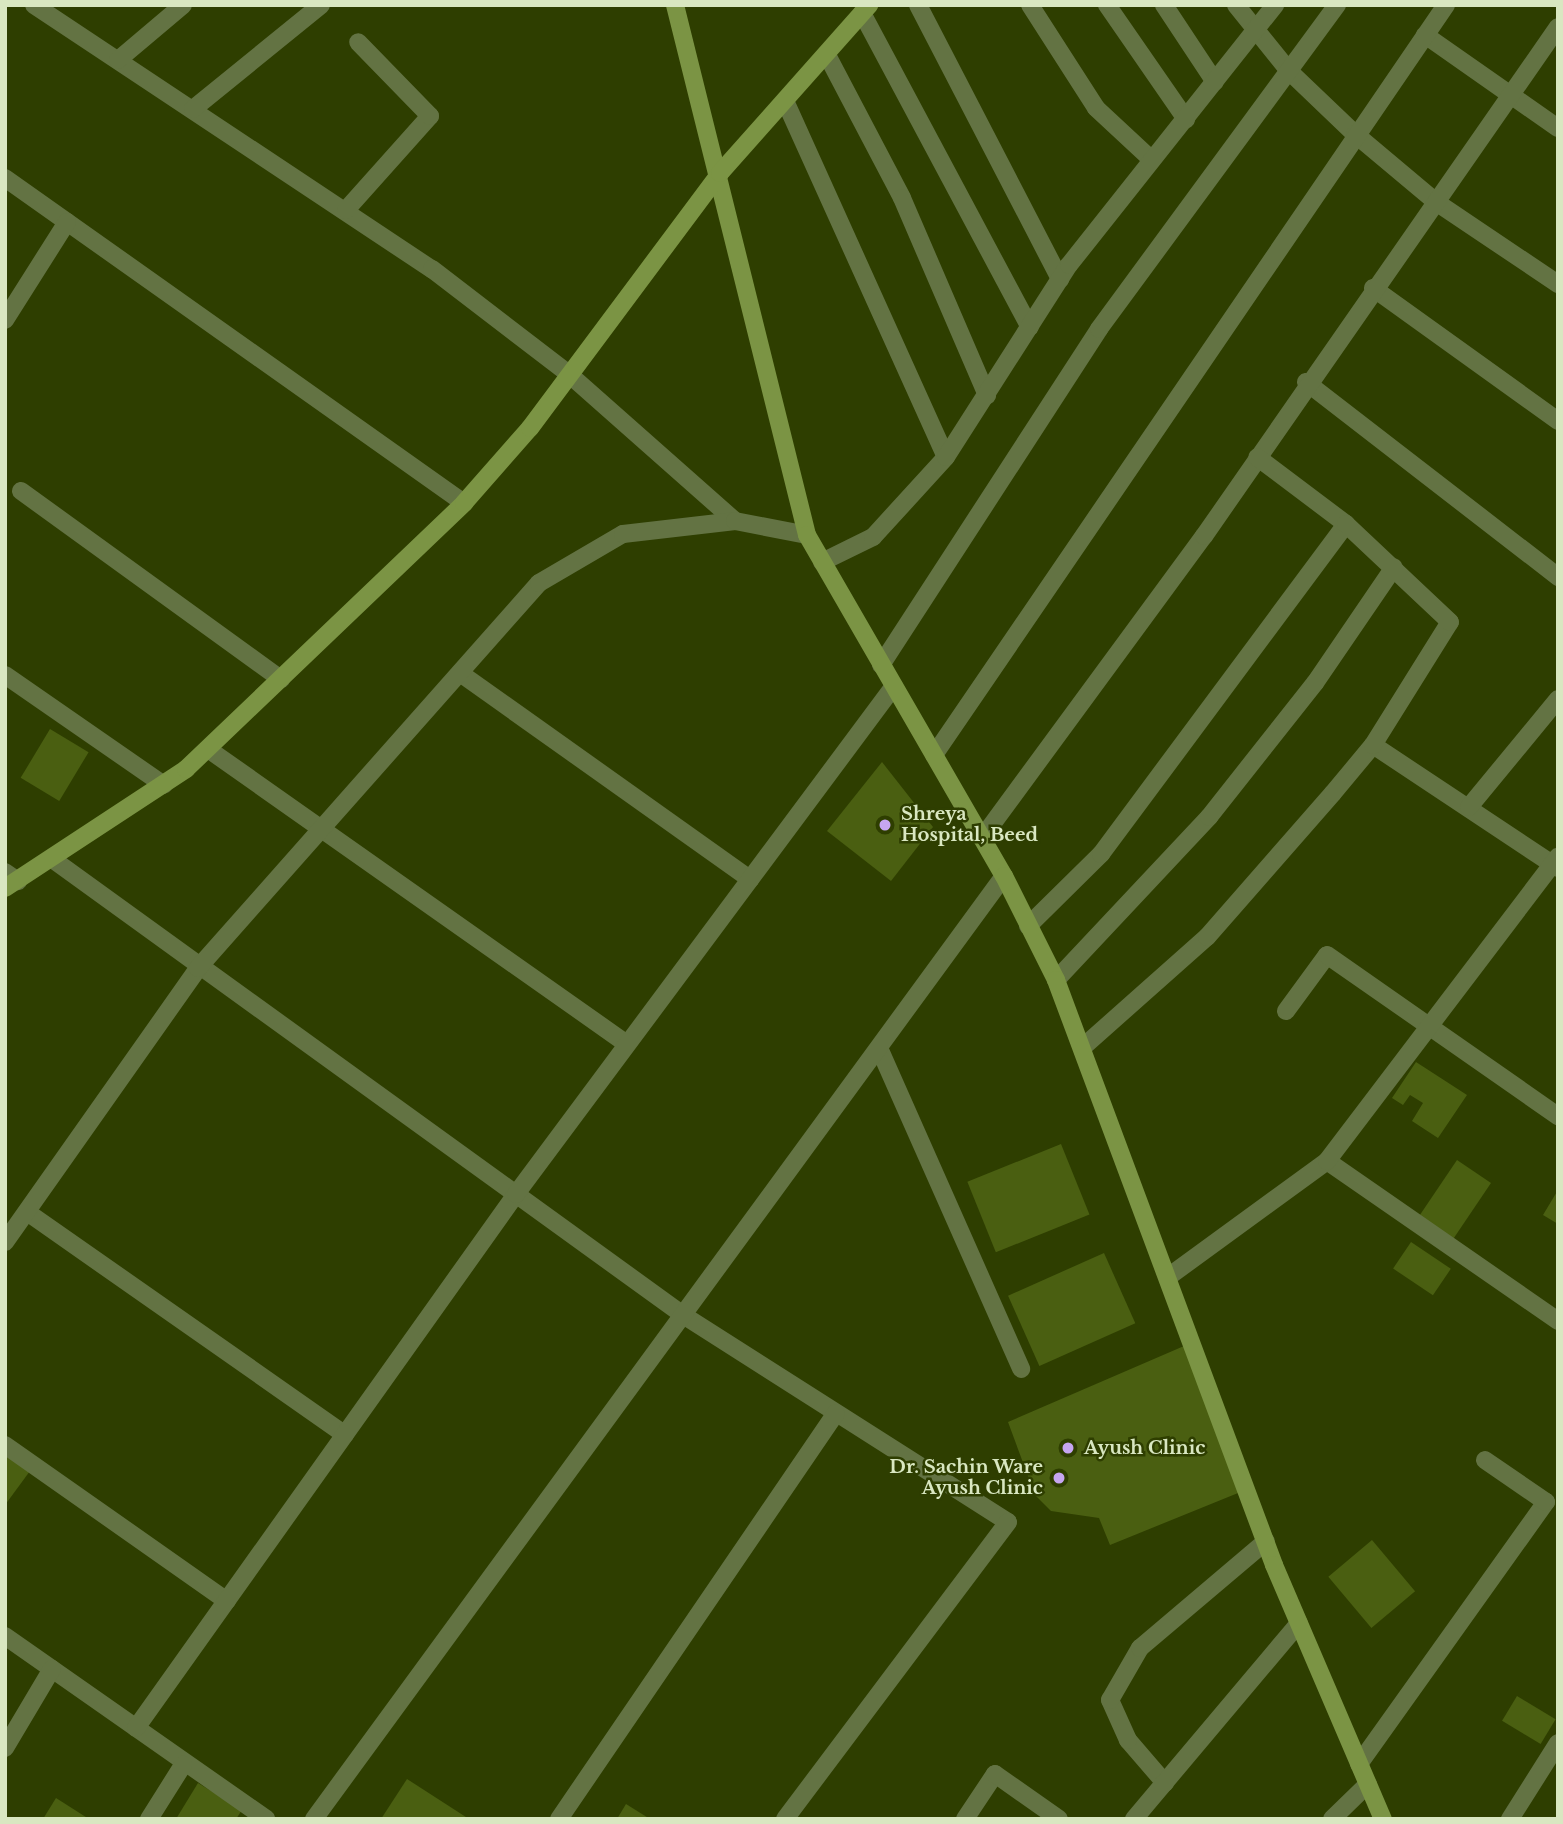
<!DOCTYPE html>
<style>
body{margin:0}
#map{position:relative;width:1563px;height:1824px;overflow:hidden;background:#2e3e00;font-family:"Libre Baskerville",serif}
div>[style]{position:absolute}
.building>*{inset:0;background:#4a5f11;transform-origin:0 0}
.street>*{height:18px;margin:-9px;padding:0 9px;transform-origin:9px;border-radius:9px;background:#637343}
.secondary>*{height:18px;margin:-9px;padding:0 9px;transform-origin:9px;border-radius:9px;background:#7b9444}
.dots>*{width:19px;height:19px;translate:-50% -50%;box-sizing:border-box;border:4px solid #2e3e00;border-radius:50%}
span{translate:-50% -50%;white-space:nowrap;text-align:center;line-height:1.15;-webkit-text-stroke:5px #2e3e00;paint-order:stroke}
.poi-label{font-size:18px;color:#d9e7c1;font-weight:700}
.left{translate:0 -50%;text-align:left}
.right{translate:-100% -50%;text-align:right}
.frame{position:absolute;inset:0;border:7px solid #d9e7c1;pointer-events:none}
</style>
<div id="map">
<div class="building">
<i style="left:50px;top:729px;width:45px;height:57px;rotate:31deg"></i>
<i style="clip-path:polygon(882px 762px,933px 827px,891px 881px,827px 831px)"></i>
<i style="clip-path:polygon(1416px 1062px,1467px 1095px,1438px 1138px,1412px 1121px,1423px 1103px,1410px 1095px,1403px 1105px,1392px 1098px)"></i>
<i style="left:1061px;top:1144px;width:76px;height:101px;rotate:68deg"></i>
<i style="left:1457px;top:1160px;width:41px;height:67px;rotate:34deg"></i>
<i style="clip-path:polygon(1558px 1190px,1558px 1224px,1543px 1215px)"></i>
<i style="left:1411px;top:1242px;width:48px;height:32px;rotate:34deg"></i>
<i style="left:1104px;top:1253px;width:77px;height:105px;rotate:66deg"></i>
<i style="clip-path:polygon(1184px 1346px,1243px 1491px,1110px 1545px,1099px 1518px,1051px 1511px,1035px 1495px,1008px 1422px)"></i>
<i style="clip-path:polygon(5px 1454px,30px 1471px,5px 1505px)"></i>
<i style="left:1372px;top:1540px;width:67px;height:57px;rotate:50deg"></i>
<i style="left:1517px;top:1696px;width:45px;height:29px;rotate:31deg"></i>
<i style="clip-path:polygon(407px 1779px,469px 1819px,381px 1819px)"></i>
<i style="clip-path:polygon(198px 1783px,242px 1810px,236px 1819px,176px 1819px)"></i>
<i style="clip-path:polygon(56px 1798px,89px 1819px,43px 1819px)"></i>
<i style="clip-path:polygon(626px 1804px,650px 1819px,617px 1819px)"></i>
</div>
<div class="street">
<i style="left:34px;top:5px;width:478px;rotate:33.6deg"></i>
<i style="left:432px;top:269px;width:174px;rotate:37.5deg"></i>
<i style="left:570px;top:375px;width:220px;rotate:41.5deg"></i>
<i style="left:918px;top:5px;width:309px;rotate:62.6deg"></i>
<i style="left:1030px;top:5px;width:122px;rotate:57.3deg"></i>
<i style="left:1096px;top:108px;width:76px;rotate:42.9deg"></i>
<i style="left:1107px;top:5px;width:139px;rotate:55.3deg"></i>
<i style="left:1164px;top:5px;width:92px;rotate:56.5deg"></i>
<i style="left:1236px;top:5px;width:85px;rotate:51.2deg"></i>
<i style="left:1289px;top:71px;width:91px;rotate:43.7deg"></i>
<i style="left:1355px;top:134px;width:106px;rotate:40deg"></i>
<i style="left:1436px;top:202px;width:147px;rotate:33.9deg"></i>
<i style="left:862px;top:13px;width:356px;rotate:61.9deg"></i>
<i style="left:1425px;top:35px;width:162px;rotate:35deg"></i>
<i style="left:827px;top:55px;width:161px;rotate:62.3deg"></i>
<i style="left:902px;top:198px;width:215px;rotate:66.7deg"></i>
<i style="left:118px;top:60px;width:85px;rotate:-40.2deg"></i>
<i style="left:786px;top:103px;width:388px;rotate:65.7deg"></i>
<i style="left:193px;top:109px;width:165px;rotate:-39.1deg"></i>
<i style="left:5px;top:178px;width:562px;rotate:35.3deg"></i>
<i style="left:346px;top:210px;width:126px;rotate:-48.2deg"></i>
<i style="left:430px;top:116px;width:103px;rotate:-134.2deg"></i>
<i style="left:1373px;top:288px;width:228px;rotate:35.7deg"></i>
<i style="left:5px;top:320px;width:116px;rotate:-57.7deg"></i>
<i style="left:1306px;top:382px;width:319px;rotate:37.7deg"></i>
<i style="left:21px;top:491px;width:321px;rotate:35.9deg"></i>
<i style="left:822px;top:562px;width:57px;rotate:-26.1deg"></i>
<i style="left:873px;top:537px;width:108px;rotate:-47.6deg"></i>
<i style="left:946px;top:457px;width:228px;rotate:-57.4deg"></i>
<i style="left:1069px;top:265px;width:332px;rotate:-51.6deg"></i>
<i style="left:881px;top:665px;width:401px;rotate:-57deg"></i>
<i style="left:1099px;top:329px;width:402px;rotate:-53.7deg"></i>
<i style="left:460px;top:673px;width:356px;rotate:35.4deg"></i>
<i style="left:5px;top:675px;width:193px;rotate:34.7deg"></i>
<i style="left:1373px;top:745px;width:222px;rotate:33.6deg"></i>
<i style="left:208px;top:749px;width:512px;rotate:35.15deg"></i>
<i style="left:934px;top:755px;width:908px;rotate:-55.68deg"></i>
<i style="left:1469px;top:807px;width:140px;rotate:-50.5deg"></i>
<i style="left:982px;top:838px;width:375px;rotate:-53.7deg"></i>
<i style="left:1204px;top:536px;width:620px;rotate:-55.18deg"></i>
<i style="left:55px;top:861px;width:775px;rotate:35.86deg"></i>
<i style="left:683px;top:1315px;width:385px;rotate:32.5deg"></i>
<i style="left:1008px;top:1522px;width:371px;rotate:126.9deg"></i>
<i style="left:5px;top:872px;width:16px;rotate:35deg"></i>
<i style="left:1028px;top:926px;width:103px;rotate:-44.6deg"></i>
<i style="left:1101px;top:854px;width:411px;rotate:-53.4deg"></i>
<i style="left:1346px;top:524px;width:111px;rotate:-143deg"></i>
<i style="left:1056px;top:980px;width:224px;rotate:-46.8deg"></i>
<i style="left:1209px;top:817px;width:171px;rotate:-51.7deg"></i>
<i style="left:1315px;top:683px;width:140px;rotate:-55.7deg"></i>
<i style="left:1286px;top:1011px;width:69px;rotate:-53.8deg"></i>
<i style="left:1327px;top:955px;width:282px;rotate:34.9deg"></i>
<i style="left:1083px;top:1047px;width:166px;rotate:-41.6deg"></i>
<i style="left:1207px;top:937px;width:191px;rotate:-48.8deg"></i>
<i style="left:1333px;top:793px;width:62px;rotate:-50.2deg"></i>
<i style="left:1373px;top:745px;width:145px;rotate:-58deg"></i>
<i style="left:1450px;top:622px;width:143px;rotate:-136.7deg"></i>
<i style="left:879px;top:1048px;width:351px;rotate:66.1deg"></i>
<i style="left:1327px;top:1161px;width:281px;rotate:34.7deg"></i>
<i style="left:27px;top:1212px;width:388px;rotate:35deg"></i>
<i style="left:5px;top:1242px;width:335px;rotate:-54.8deg"></i>
<i style="left:198px;top:968px;width:514px;rotate:-48.47deg"></i>
<i style="left:539px;top:583px;width:97px;rotate:-30.3deg"></i>
<i style="left:623px;top:534px;width:113px;rotate:-6.6deg"></i>
<i style="left:735px;top:521px;width:73px;rotate:11deg"></i>
<i style="left:1168px;top:1277px;width:197px;rotate:-36.1deg"></i>
<i style="left:1327px;top:1161px;width:382px;rotate:-52.8deg"></i>
<i style="left:5px;top:1445px;width:271px;rotate:35.1deg"></i>
<i style="left:5px;top:1636px;width:319px;rotate:35deg"></i>
<i style="left:136px;top:1728px;width:655px;rotate:-54.56deg"></i>
<i style="left:516px;top:1194px;width:633px;rotate:-53.35deg"></i>
<i style="left:5px;top:1748px;width:92px;rotate:-59.3deg"></i>
<i style="left:1359px;top:1764px;width:322px;rotate:-54.5deg"></i>
<i style="left:1546px;top:1502px;width:74px;rotate:-145.5deg"></i>
<i style="left:1165px;top:1783px;width:57px;rotate:-130.7deg"></i>
<i style="left:1128px;top:1740px;width:44px;rotate:-114.2deg"></i>
<i style="left:1110px;top:1700px;width:60px;rotate:-60deg"></i>
<i style="left:1140px;top:1648px;width:165px;rotate:-40.3deg"></i>
<i style="left:149px;top:1819px;width:64px;rotate:-57.8deg"></i>
<i style="left:314px;top:1819px;width:1168px;rotate:-53.81deg"></i>
<i style="left:559px;top:1819px;width:491px;rotate:-55.7deg"></i>
<i style="left:965px;top:1819px;width:54px;rotate:-56.3deg"></i>
<i style="left:995px;top:1774px;width:78px;rotate:35.1deg"></i>
<i style="left:1134px;top:1819px;width:256px;rotate:-49.9deg"></i>
<i style="left:1332px;top:1819px;width:50px;rotate:-44.2deg"></i>
<i style="left:1510px;top:1819px;width:90px;rotate:-57.7deg"></i>
</div>
<div class="secondary">
<i style="left:675px;top:5px;width:546px;rotate:76.01deg"></i>
<i style="left:807px;top:535px;width:394px;rotate:60deg"></i>
<i style="left:1004px;top:876px;width:116px;rotate:63.4deg"></i>
<i style="left:1056px;top:980px;width:624px;rotate:69.56deg"></i>
<i style="left:1274px;top:1565px;width:276px;rotate:66.8deg"></i>
<i style="left:5px;top:888px;width:217px;rotate:-33.3deg"></i>
<i style="left:186px;top:769px;width:385px;rotate:-43.7deg"></i>
<i style="left:464px;top:503px;width:100px;rotate:-48.7deg"></i>
<i style="left:530px;top:428px;width:318px;rotate:-53.3deg"></i>
<i style="left:720px;top:173px;width:225px;rotate:-48.4deg"></i>
</div>
<div class="dots">
<i style="left:885px;top:825px;background:#c6a6f0"></i>
<i style="left:1068px;top:1448px;background:#c6a6f0"></i>
<i style="left:1059px;top:1478px;background:#c6a6f0"></i>
</div>
<div class="poi-label">
<span class="left" style="left:901px;top:825px">Shreya<br>Hospital, Beed</span>
<span class="left" style="left:1084px;top:1448px">Ayush Clinic</span>
<span class="right" style="left:1043px;top:1478px">Dr. Sachin Ware<br>Ayush Clinic</span>
</div>
<div class="frame"></div>
</div>
